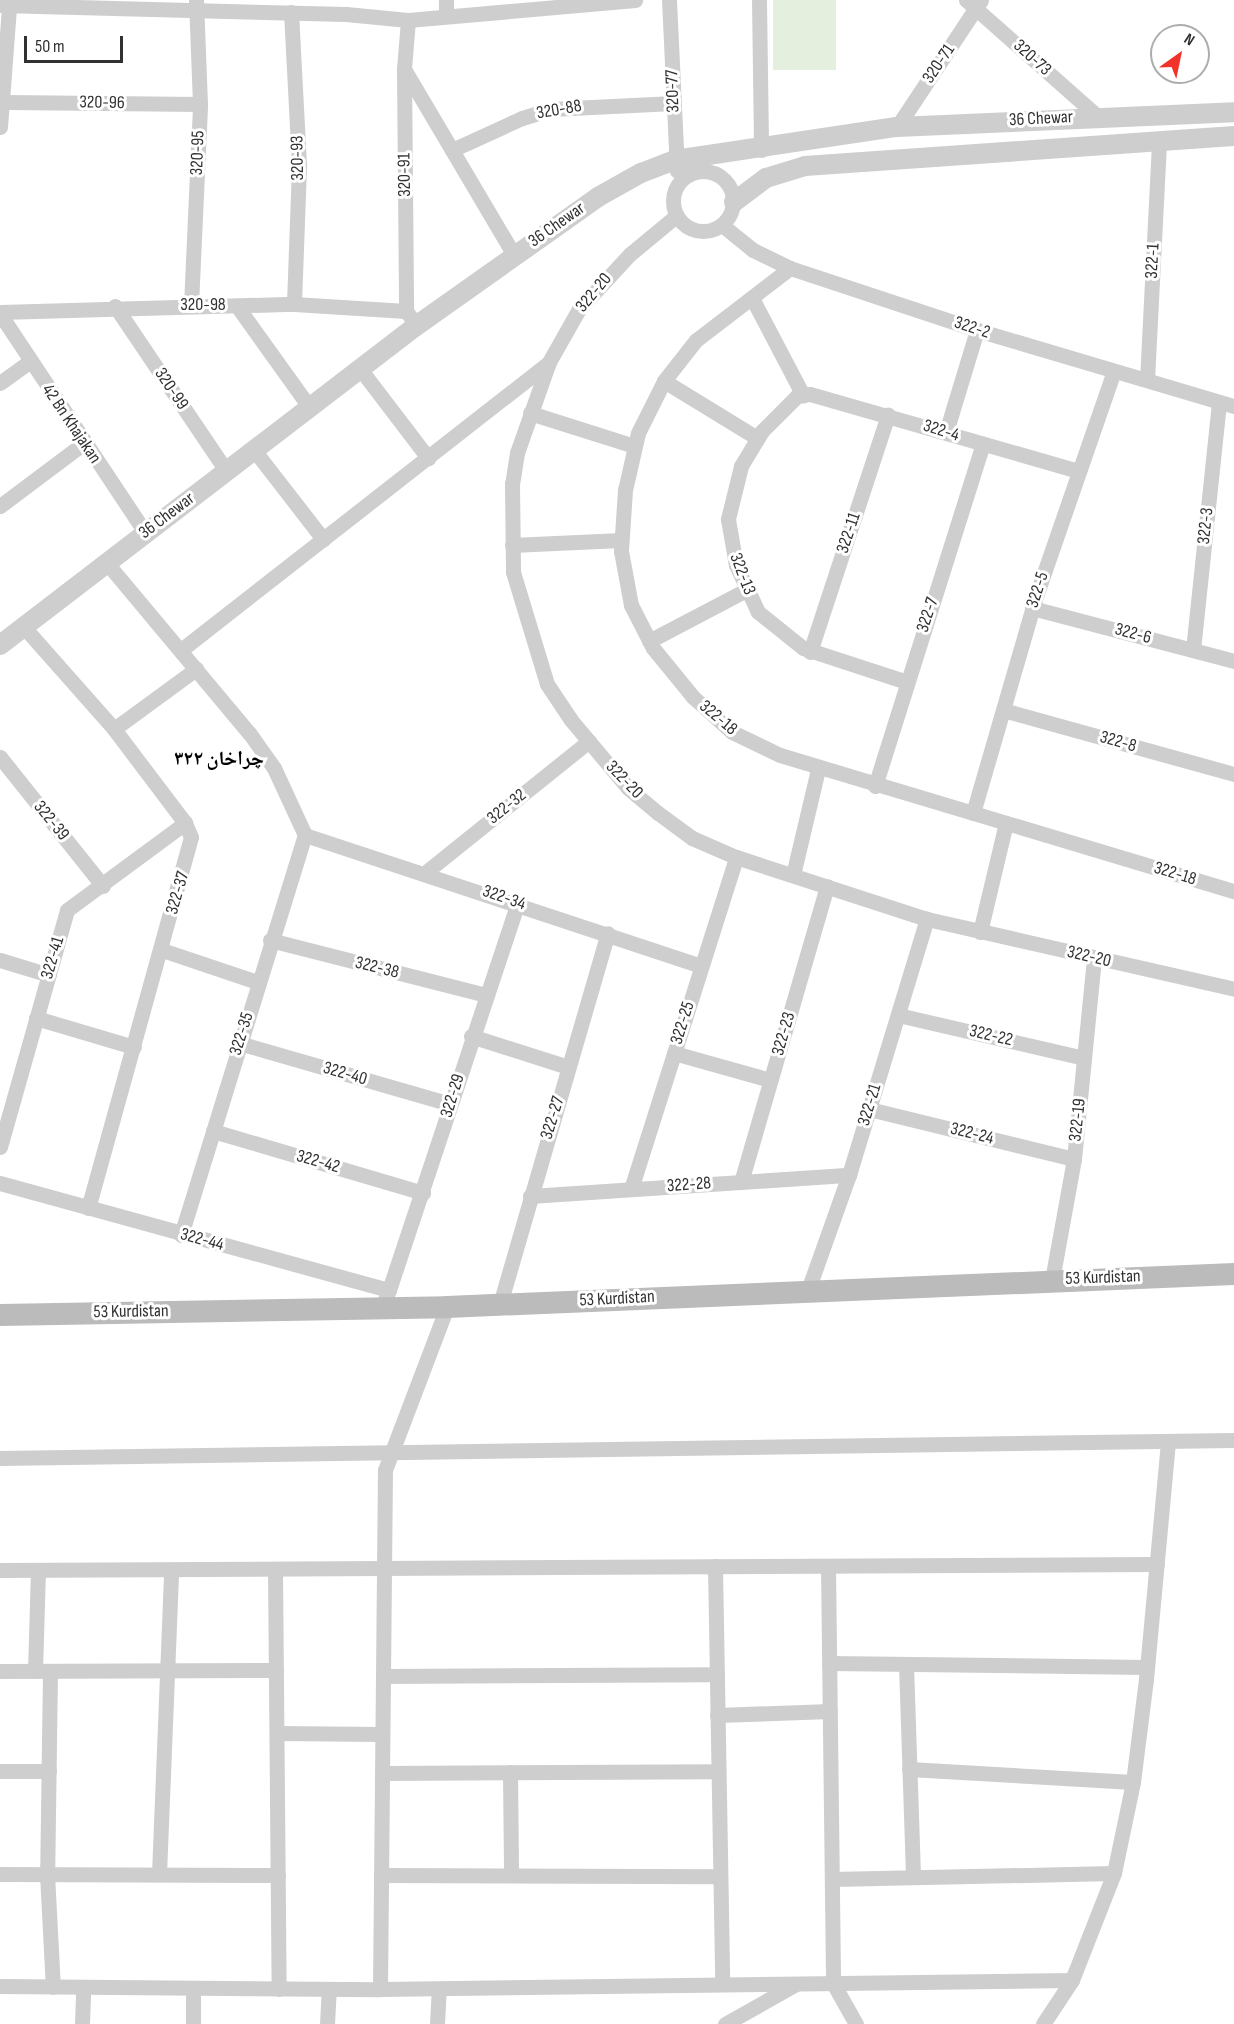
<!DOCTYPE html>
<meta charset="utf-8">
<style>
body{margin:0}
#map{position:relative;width:1234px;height:2024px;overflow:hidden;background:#fff;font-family:"Sofia Sans Condensed","Noto Naskh Arabic",sans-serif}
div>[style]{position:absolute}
.green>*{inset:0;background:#e5efde;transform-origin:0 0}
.minor>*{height:15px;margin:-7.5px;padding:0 7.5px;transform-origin:7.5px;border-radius:7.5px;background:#cecece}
.minor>.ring{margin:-7.5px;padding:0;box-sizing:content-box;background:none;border:15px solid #cecece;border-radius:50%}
.tertiary>*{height:20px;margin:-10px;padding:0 10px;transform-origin:10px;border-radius:10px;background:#cecece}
.secondary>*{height:22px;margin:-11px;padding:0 11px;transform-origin:11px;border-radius:11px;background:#bbb}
span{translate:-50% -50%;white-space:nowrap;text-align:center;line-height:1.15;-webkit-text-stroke:6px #fff;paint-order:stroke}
.street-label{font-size:18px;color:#313131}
.neighbourhood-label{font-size:20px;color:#000;font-weight:700}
.north{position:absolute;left:1150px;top:24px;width:60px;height:60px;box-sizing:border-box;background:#fff;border:2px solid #adadad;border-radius:50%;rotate:33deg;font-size:16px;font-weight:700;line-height:24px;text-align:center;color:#313131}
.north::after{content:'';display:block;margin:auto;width:21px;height:27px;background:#f23329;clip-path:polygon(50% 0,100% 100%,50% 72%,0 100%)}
.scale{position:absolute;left:24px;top:36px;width:99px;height:27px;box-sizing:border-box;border:3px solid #313131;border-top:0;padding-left:8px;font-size:18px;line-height:21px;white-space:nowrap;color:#313131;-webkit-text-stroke:4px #fff;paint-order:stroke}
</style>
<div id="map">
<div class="green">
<i style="left:773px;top:0;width:63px;height:70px"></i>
</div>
<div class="minor">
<i style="left:446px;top:0;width:15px;rotate:90deg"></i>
<i style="left:669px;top:0;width:171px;rotate:87.3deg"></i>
<i style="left:759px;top:0;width:150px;rotate:89.2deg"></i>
<i style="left:966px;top:0;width:175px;rotate:41.5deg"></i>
<i style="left:0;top:5px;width:346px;rotate:1.5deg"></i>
<i style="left:346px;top:14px;width:62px;rotate:5.5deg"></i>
<i style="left:408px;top:20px;width:228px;rotate:-5deg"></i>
<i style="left:291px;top:12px;width:155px;rotate:87deg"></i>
<i style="left:299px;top:167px;width:137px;rotate:92.1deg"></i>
<i style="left:408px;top:20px;width:49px;rotate:94.7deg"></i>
<i style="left:404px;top:69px;width:242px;rotate:89.5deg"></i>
<i style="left:406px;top:311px;width:10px;rotate:53deg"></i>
<i style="left:404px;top:69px;width:216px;rotate:59.4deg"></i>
<i style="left:5px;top:102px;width:195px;rotate:0.6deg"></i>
<i style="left:0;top:127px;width:121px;rotate:-85.7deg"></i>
<i style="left:897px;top:127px;width:152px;rotate:-56.5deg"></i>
<i style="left:452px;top:150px;width:77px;rotate:-24.6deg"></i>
<i style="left:522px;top:118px;width:30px;rotate:-17deg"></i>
<i style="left:551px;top:109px;width:123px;rotate:-2.8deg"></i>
<i class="ring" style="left:673px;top:171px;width:45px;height:45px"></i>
<i style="left:676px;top:216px;width:60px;rotate:140.4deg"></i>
<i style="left:630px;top:254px;width:75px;rotate:132.8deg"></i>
<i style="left:579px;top:309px;width:61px;rotate:119.5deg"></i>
<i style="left:549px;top:362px;width:96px;rotate:109.4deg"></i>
<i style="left:517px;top:453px;width:31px;rotate:99deg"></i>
<i style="left:512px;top:484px;width:88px;rotate:89.3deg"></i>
<i style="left:513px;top:572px;width:117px;rotate:73.1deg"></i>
<i style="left:547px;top:684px;width:43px;rotate:56.3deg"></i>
<i style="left:571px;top:720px;width:89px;rotate:50deg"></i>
<i style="left:628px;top:788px;width:39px;rotate:40deg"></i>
<i style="left:658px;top:813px;width:42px;rotate:36.3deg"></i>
<i style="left:692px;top:838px;width:48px;rotate:23.4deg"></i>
<i style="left:736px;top:857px;width:201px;rotate:18deg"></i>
<i style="left:927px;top:919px;width:315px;rotate:12.8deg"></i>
<i style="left:722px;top:225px;width:40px;rotate:39deg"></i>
<i style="left:753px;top:250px;width:41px;rotate:25.9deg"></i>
<i style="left:790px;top:268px;width:197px;rotate:18.3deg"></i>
<i style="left:977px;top:330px;width:268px;rotate:16.5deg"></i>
<i style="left:790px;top:268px;width:118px;rotate:142.5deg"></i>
<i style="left:696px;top:340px;width:52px;rotate:128deg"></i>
<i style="left:664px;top:381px;width:58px;rotate:116.6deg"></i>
<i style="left:638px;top:433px;width:58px;rotate:102.8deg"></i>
<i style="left:625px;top:490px;width:61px;rotate:93.8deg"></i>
<i style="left:621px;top:551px;width:55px;rotate:79.5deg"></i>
<i style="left:631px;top:605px;width:48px;rotate:62.9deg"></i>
<i style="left:653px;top:648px;width:63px;rotate:50.8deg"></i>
<i style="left:693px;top:697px;width:52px;rotate:41.9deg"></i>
<i style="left:732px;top:732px;width:53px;rotate:25.6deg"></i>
<i style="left:780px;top:755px;width:474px;rotate:16.7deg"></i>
<i style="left:752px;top:298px;width:110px;rotate:62.3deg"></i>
<i style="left:191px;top:305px;width:201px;rotate:-87.4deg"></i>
<i style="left:200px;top:104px;width:104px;rotate:-92.2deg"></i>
<i style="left:115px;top:306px;width:200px;rotate:56deg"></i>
<i style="left:237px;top:306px;width:125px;rotate:54.4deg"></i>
<i style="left:0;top:312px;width:294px;rotate:-1.6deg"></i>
<i style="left:294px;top:304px;width:112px;rotate:3.6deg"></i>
<i style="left:0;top:314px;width:262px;rotate:56.4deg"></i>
<i style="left:361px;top:370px;width:111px;rotate:52.7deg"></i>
<i style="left:1147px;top:380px;width:239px;rotate:-87.1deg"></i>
<i style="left:664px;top:381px;width:109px;rotate:31.5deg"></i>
<i style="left:0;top:383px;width:36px;rotate:-36deg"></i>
<i style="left:530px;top:413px;width:109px;rotate:17.6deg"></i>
<i style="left:946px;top:432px;width:107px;rotate:-73.1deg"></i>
<i style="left:254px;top:450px;width:113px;rotate:52.2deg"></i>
<i style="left:0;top:506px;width:105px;rotate:-36.9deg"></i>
<i style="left:512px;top:545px;width:109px;rotate:-2.6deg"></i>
<i style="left:106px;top:562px;width:224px;rotate:50.1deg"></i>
<i style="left:250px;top:734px;width:42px;rotate:54.8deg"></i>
<i style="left:274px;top:768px;width:74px;rotate:65.2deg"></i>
<i style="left:1032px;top:608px;width:209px;rotate:14.7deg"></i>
<i style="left:23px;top:626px;width:137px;rotate:48.5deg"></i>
<i style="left:114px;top:729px;width:118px;rotate:52.9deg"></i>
<i style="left:185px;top:823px;width:15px;rotate:67deg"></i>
<i style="left:191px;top:837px;width:385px;rotate:105.5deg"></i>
<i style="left:649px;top:641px;width:110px;rotate:-27.7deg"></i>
<i style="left:181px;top:650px;width:467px;rotate:-38deg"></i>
<i style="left:1193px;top:650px;width:249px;rotate:-84deg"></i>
<i style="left:810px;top:652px;width:250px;rotate:-71.8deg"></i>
<i style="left:907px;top:682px;width:109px;rotate:-161.9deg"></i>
<i style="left:803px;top:648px;width:58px;rotate:-141.3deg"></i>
<i style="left:758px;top:612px;width:52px;rotate:-115.1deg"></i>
<i style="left:736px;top:565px;width:47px;rotate:-99.9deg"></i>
<i style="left:728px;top:519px;width:55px;rotate:-76.2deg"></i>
<i style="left:741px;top:466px;width:41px;rotate:-59deg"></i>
<i style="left:762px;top:431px;width:49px;rotate:-45deg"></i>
<i style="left:797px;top:396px;width:13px;rotate:-9deg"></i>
<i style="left:810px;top:394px;width:280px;rotate:16deg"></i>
<i style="left:1003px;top:710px;width:240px;rotate:15.5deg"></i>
<i style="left:114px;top:729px;width:102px;rotate:-36.2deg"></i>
<i style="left:0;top:757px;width:165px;rotate:51.4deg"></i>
<i style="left:875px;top:786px;width:359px;rotate:-72.5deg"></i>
<i style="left:973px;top:813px;width:223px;rotate:-73.8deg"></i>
<i style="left:1035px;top:599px;width:241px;rotate:-70.9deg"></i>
<i style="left:305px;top:835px;width:417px;rotate:18.3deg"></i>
<i style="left:426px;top:872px;width:209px;rotate:-38.8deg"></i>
<i style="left:793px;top:875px;width:109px;rotate:-76.7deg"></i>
<i style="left:980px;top:932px;width:112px;rotate:-76.6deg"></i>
<i style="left:270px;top:940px;width:222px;rotate:14.3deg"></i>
<i style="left:162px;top:950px;width:100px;rotate:18.6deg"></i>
<i style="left:0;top:960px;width:51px;rotate:17deg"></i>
<i style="left:898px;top:1015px;width:191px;rotate:13deg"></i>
<i style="left:36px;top:1018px;width:102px;rotate:16.5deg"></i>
<i style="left:471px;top:1036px;width:102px;rotate:17.7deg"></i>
<i style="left:239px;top:1043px;width:220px;rotate:16.1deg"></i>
<i style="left:674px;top:1053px;width:100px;rotate:15.7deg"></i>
<i style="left:869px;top:1109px;width:211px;rotate:13.7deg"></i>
<i style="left:213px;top:1131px;width:219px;rotate:16.4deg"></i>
<i style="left:0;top:1147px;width:246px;rotate:-74.2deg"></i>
<i style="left:67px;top:910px;width:147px;rotate:-36.4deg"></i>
<i style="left:741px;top:1182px;width:308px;rotate:-73.8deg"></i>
<i style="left:0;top:1183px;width:403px;rotate:15.4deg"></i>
<i style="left:389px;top:1290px;width:16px;rotate:112deg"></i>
<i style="left:631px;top:1189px;width:348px;rotate:-72.4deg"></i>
<i style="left:530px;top:1196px;width:320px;rotate:-3.8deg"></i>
<i style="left:181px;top:1235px;width:419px;rotate:-72.8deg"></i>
<i style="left:1052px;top:1280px;width:123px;rotate:-79.7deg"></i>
<i style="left:1074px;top:1159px;width:201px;rotate:-84.3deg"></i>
<i style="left:389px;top:1290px;width:408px;rotate:-71.6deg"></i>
<i style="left:808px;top:1290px;width:122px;rotate:-70.4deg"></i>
<i style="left:849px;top:1175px;width:268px;rotate:-73.1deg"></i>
<i style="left:500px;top:1304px;width:386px;rotate:-73.8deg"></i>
<i style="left:0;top:1458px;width:1234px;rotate:-0.84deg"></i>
<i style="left:715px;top:1566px;width:418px;rotate:89deg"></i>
<i style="left:828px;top:1566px;width:417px;rotate:89.3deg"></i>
<i style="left:833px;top:1983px;width:47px;rotate:60.7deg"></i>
<i style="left:275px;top:1569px;width:420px;rotate:89.5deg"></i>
<i style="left:0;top:1570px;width:1157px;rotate:-0.3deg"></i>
<i style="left:829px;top:1663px;width:318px;rotate:0.7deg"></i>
<i style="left:906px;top:1664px;width:213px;rotate:88.1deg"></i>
<i style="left:0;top:1671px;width:276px;rotate:-0.2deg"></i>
<i style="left:35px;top:1671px;width:101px;rotate:-88.3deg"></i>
<i style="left:50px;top:1671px;width:203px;rotate:90.8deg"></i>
<i style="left:47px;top:1874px;width:113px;rotate:87deg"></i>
<i style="left:383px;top:1676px;width:334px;rotate:-0.3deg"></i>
<i style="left:717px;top:1715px;width:113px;rotate:-2deg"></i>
<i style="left:277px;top:1733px;width:105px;rotate:0.5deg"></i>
<i style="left:909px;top:1769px;width:224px;rotate:3.3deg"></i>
<i style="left:0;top:1771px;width:49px"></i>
<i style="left:510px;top:1772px;width:103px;rotate:89.4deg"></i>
<i style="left:382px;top:1773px;width:336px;rotate:-0.3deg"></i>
<i style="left:0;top:1874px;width:278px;rotate:0.2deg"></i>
<i style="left:159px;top:1874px;width:304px;rotate:-87.7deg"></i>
<i style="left:381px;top:1875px;width:339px;rotate:0.2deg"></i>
<i style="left:832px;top:1879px;width:282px;rotate:-1.2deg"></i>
<i style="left:0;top:1986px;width:380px;rotate:0.5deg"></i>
<i style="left:380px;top:1989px;width:692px;rotate:-0.75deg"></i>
<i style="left:380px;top:1989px;width:519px;rotate:-89.45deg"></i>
<i style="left:385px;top:1470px;width:174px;rotate:-69.2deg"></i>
<i style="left:82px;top:2024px;width:37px;rotate:-88deg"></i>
<i style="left:193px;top:2024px;width:36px;rotate:-90deg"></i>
<i style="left:327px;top:2024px;width:35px;rotate:-87deg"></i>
<i style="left:437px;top:2024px;width:35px;rotate:-87deg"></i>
<i style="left:725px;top:2024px;width:81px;rotate:-29.4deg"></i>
<i style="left:1043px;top:2024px;width:53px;rotate:-56.6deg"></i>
<i style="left:1072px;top:1980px;width:115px;rotate:-68.6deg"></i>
<i style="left:1114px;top:1873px;width:93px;rotate:-78.2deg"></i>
<i style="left:1133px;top:1782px;width:104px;rotate:-82.8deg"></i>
<i style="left:1146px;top:1679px;width:236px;rotate:-84.7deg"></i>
</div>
<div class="tertiary">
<i style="left:734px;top:202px;width:40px;rotate:-37deg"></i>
<i style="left:766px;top:178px;width:41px;rotate:-17.1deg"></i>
<i style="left:805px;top:166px;width:430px;rotate:-4deg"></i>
<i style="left:0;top:645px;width:524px;rotate:-37.48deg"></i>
<i style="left:416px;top:326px;width:223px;rotate:-35.3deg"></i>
<i style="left:598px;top:197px;width:49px;rotate:-29.2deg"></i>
<i style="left:641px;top:173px;width:36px;rotate:-21deg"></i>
<i style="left:675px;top:160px;width:224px;rotate:-8.5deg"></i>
<i style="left:897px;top:127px;width:337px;rotate:-2.5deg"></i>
</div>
<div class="secondary">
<i style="left:0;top:1315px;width:447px;rotate:-1deg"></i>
<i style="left:447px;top:1307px;width:788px;rotate:-2.4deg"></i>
</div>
<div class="street-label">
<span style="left:1032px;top:58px;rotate:42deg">320-73</span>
<span style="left:939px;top:64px;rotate:-56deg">320-71</span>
<span style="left:673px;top:91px;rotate:-92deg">320-77</span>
<span style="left:102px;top:103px;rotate:1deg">320-96</span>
<span style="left:559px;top:110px;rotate:-10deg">320-88</span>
<span style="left:1041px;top:119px;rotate:-3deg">36 Chewar</span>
<span style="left:198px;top:153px;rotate:-88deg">320-95</span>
<span style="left:298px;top:158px;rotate:-91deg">320-93</span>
<span style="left:405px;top:175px;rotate:-91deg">320-91</span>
<span style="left:557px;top:225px;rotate:-35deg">36 Chewar</span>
<span style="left:1153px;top:261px;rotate:-87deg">322-1</span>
<span style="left:594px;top:293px;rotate:-50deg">322-20</span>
<span style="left:203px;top:305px">320-98</span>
<span style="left:972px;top:328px;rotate:18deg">322-2</span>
<span style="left:171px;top:389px;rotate:56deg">320-99</span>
<span style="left:71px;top:424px;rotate:56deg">42 Bn Khajakan</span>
<span style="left:941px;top:431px;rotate:17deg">322-4</span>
<span style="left:167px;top:516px;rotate:-37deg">36 Chewar</span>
<span style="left:1206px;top:526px;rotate:-84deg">322-3</span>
<span style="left:849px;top:533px;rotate:-72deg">322-11</span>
<span style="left:742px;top:574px;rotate:69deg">322-13</span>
<span style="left:1038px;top:590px;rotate:-72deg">322-5</span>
<span style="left:928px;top:615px;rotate:-72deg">322-7</span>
<span style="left:1133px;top:634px;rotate:15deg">322-6</span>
<span style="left:718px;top:718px;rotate:40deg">322-18</span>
<span style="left:1118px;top:742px;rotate:16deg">322-8</span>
<span style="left:624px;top:780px;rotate:46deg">322-20</span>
<span style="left:507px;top:807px;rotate:-39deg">322-32</span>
<span style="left:51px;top:821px;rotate:51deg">322-39</span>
<span style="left:1175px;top:874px;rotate:17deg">322-18</span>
<span style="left:178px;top:893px;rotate:-74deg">322-37</span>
<span style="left:504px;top:898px;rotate:19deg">322-34</span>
<span style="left:1089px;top:957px;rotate:13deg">322-20</span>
<span style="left:53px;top:958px;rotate:-74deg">322-41</span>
<span style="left:377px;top:968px;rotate:14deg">322-38</span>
<span style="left:683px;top:1023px;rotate:-73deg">322-25</span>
<span style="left:242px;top:1034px;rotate:-73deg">322-35</span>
<span style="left:784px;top:1034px;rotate:-74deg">322-23</span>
<span style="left:991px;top:1036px;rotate:13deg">322-22</span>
<span style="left:345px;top:1074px;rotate:16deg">322-40</span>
<span style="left:453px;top:1096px;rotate:-73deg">322-29</span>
<span style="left:870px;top:1105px;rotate:-73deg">322-21</span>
<span style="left:553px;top:1118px;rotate:-73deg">322-27</span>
<span style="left:1078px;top:1120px;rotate:-84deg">322-19</span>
<span style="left:972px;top:1134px;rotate:14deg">322-24</span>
<span style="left:318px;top:1162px;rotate:16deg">322-42</span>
<span style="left:689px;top:1185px;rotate:-4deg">322-28</span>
<span style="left:202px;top:1240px;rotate:15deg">322-44</span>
<span style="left:1103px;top:1278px;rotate:-2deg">53 Kurdistan</span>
<span style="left:617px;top:1299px;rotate:-3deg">53 Kurdistan</span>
<span style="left:131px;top:1312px;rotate:-1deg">53 Kurdistan</span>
</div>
<div class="neighbourhood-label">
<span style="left:219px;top:759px">چراخان ٣٢٢</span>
</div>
<div class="north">N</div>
<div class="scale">50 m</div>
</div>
